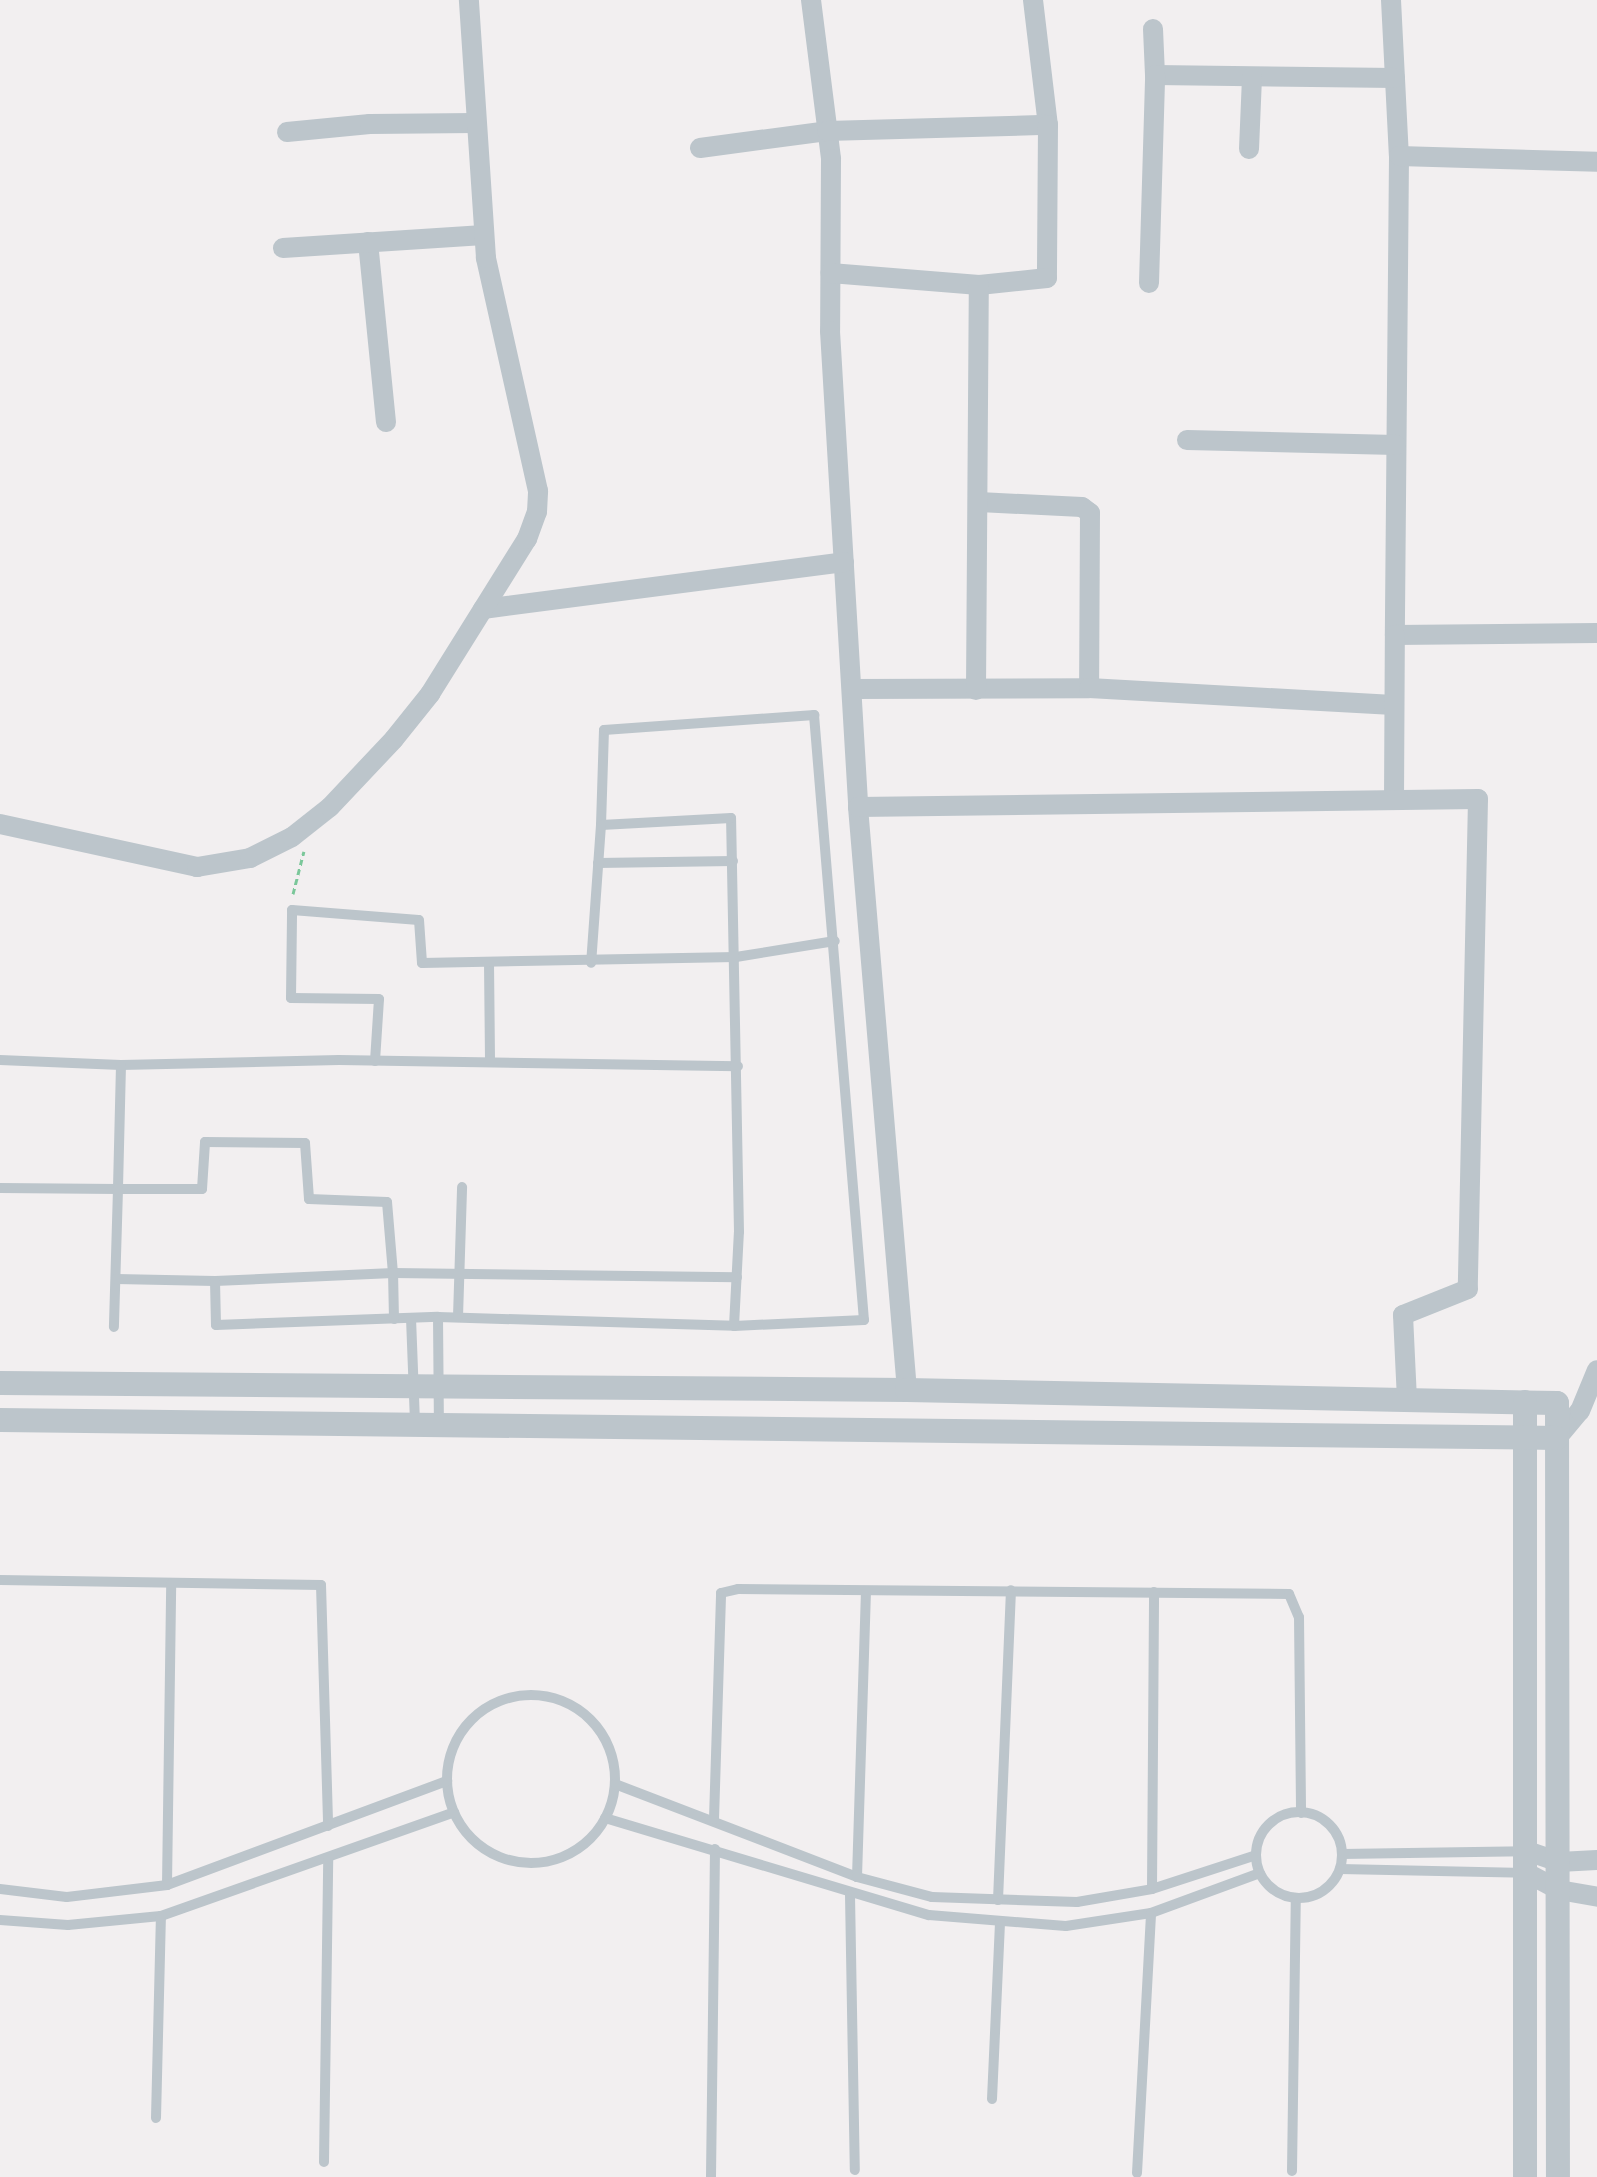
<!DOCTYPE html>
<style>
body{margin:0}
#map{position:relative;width:1597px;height:2177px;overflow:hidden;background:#f2eff0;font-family:Barlow,sans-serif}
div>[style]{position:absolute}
.path>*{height:3px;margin-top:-1.5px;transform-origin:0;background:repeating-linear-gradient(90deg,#7bc79a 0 6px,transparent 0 10px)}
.service>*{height:10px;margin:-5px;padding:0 5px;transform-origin:5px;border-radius:5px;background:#bcc5cb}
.service>.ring{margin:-5px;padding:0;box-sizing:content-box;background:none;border:10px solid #bcc5cb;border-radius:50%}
.minor>*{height:20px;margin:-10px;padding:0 10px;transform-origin:10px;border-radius:10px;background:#bcc5cb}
.tertiary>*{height:24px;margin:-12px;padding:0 12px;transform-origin:12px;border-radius:12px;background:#bcc5cb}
span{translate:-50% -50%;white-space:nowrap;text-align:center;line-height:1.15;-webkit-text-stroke:8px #fff;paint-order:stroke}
</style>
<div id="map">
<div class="path">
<i style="left:293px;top:894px;width:44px;rotate:-75.7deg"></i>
</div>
<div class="service">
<i style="left:601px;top:825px;width:95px;rotate:-88.2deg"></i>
<i style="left:604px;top:730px;width:211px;rotate:-4.1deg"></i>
<i style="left:814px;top:715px;width:607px;rotate:85.28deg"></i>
<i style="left:864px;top:1320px;width:130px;rotate:177.4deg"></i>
<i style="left:598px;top:863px;width:135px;rotate:-0.8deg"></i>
<i style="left:489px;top:963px;width:99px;rotate:89.4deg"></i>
<i style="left:0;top:1060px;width:121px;rotate:2.4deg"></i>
<i style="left:121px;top:1065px;width:218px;rotate:-1.3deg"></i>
<i style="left:339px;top:1060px;width:399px;rotate:0.9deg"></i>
<i style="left:375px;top:1061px;width:62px;rotate:-86.3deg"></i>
<i style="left:379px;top:999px;width:88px;rotate:-179.3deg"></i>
<i style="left:291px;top:998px;width:88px;rotate:-89.3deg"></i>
<i style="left:292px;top:910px;width:127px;rotate:4.5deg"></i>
<i style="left:419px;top:920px;width:43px;rotate:86deg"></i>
<i style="left:422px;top:963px;width:314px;rotate:-1.1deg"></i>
<i style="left:736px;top:957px;width:100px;rotate:-9.2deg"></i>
<i style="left:121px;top:1065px;width:124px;rotate:91.4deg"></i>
<i style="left:118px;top:1189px;width:84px"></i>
<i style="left:202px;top:1189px;width:47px;rotate:-86.3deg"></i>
<i style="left:205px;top:1142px;width:100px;rotate:0.6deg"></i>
<i style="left:305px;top:1143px;width:56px;rotate:85.9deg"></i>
<i style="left:309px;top:1199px;width:78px;rotate:2.2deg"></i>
<i style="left:387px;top:1202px;width:71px;rotate:85.2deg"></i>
<i style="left:393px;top:1273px;width:178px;rotate:177.4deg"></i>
<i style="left:0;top:1188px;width:118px;rotate:0.5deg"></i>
<i style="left:118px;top:1189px;width:138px;rotate:91.7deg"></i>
<i style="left:116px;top:1279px;width:99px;rotate:1.2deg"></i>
<i style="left:215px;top:1281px;width:44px;rotate:88.7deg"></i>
<i style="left:216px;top:1325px;width:222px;rotate:-2.1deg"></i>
<i style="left:438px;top:1317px;width:296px;rotate:1.7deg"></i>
<i style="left:734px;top:1326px;width:94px;rotate:-87deg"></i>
<i style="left:739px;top:1232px;width:414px;rotate:-91.1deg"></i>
<i style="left:731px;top:818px;width:130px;rotate:176.9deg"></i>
<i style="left:601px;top:825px;width:138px;rotate:94.1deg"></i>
<i style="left:438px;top:1317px;width:106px;rotate:89.5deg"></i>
<i style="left:458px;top:1317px;width:130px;rotate:-88.2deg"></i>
<i style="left:411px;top:1318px;width:105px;rotate:87.8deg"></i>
<i style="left:394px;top:1319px;width:46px;rotate:-91.2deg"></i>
<i style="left:393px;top:1273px;width:344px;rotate:0.7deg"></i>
<i style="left:0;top:1580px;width:321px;rotate:0.9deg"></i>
<i style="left:321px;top:1585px;width:241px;rotate:88.3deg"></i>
<i class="ring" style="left:447px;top:1695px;width:158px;height:158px"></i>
<i style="left:615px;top:1784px;width:259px;rotate:21deg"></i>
<i style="left:857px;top:1877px;width:78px;rotate:14.9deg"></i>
<i style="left:932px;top:1897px;width:145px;rotate:2deg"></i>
<i style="left:1077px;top:1902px;width:76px;rotate:-9.8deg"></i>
<i style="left:1152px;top:1889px;width:109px;rotate:-18.1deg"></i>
<i class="ring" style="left:1256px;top:1812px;width:76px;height:76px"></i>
<i style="left:605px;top:1818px;width:338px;rotate:16.7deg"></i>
<i style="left:929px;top:1915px;width:137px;rotate:4.6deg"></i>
<i style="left:1066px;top:1926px;width:86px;rotate:-8.7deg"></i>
<i style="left:1151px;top:1913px;width:116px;rotate:-20.2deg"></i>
<i style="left:714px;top:1819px;width:226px;rotate:-88.2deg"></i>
<i style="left:721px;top:1593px;width:17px;rotate:-13deg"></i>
<i style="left:738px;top:1589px;width:551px;rotate:0.52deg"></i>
<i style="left:1289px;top:1594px;width:25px;rotate:67deg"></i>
<i style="left:1299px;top:1617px;width:196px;rotate:89.4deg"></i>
<i style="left:1342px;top:1854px;width:182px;rotate:-0.9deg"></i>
<i style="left:1340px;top:1869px;width:185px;rotate:1.2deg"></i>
<i style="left:857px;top:1877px;width:286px;rotate:-88.2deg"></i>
<i style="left:167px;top:1885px;width:301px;rotate:-89.2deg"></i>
<i style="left:0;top:1889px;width:67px;rotate:6.8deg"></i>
<i style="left:67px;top:1897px;width:101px;rotate:-6.8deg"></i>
<i style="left:167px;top:1885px;width:299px;rotate:-20.4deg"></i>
<i style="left:1152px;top:1889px;width:297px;rotate:-89.6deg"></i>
<i style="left:850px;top:1895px;width:275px;rotate:89deg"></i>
<i style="left:998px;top:1900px;width:310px;rotate:-87.6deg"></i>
<i style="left:0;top:1920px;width:68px;rotate:4.2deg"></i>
<i style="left:68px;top:1925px;width:93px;rotate:-5.5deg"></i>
<i style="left:161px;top:1916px;width:311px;rotate:-19.5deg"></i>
<i style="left:992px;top:2099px;width:178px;rotate:-87.4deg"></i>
<i style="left:156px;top:2118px;width:202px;rotate:-88.6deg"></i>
<i style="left:324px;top:2162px;width:303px;rotate:-89.2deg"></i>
<i style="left:1292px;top:2171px;width:273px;rotate:-89.2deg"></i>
<i style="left:1137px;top:2173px;width:260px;rotate:-86.9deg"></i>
<i style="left:711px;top:2177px;width:328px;rotate:-89.3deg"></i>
</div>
<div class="minor">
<i style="left:811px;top:0;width:160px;rotate:82.8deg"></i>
<i style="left:831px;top:159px;width:172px;rotate:90.3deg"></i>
<i style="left:830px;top:331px;width:477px;rotate:86.6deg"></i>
<i style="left:858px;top:807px;width:585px;rotate:85.2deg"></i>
<i style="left:1033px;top:0;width:126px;rotate:83.2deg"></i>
<i style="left:1391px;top:0;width:156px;rotate:87.1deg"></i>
<i style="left:1399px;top:156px;width:479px;rotate:90.5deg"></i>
<i style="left:1395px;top:635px;width:202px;rotate:-0.6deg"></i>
<i style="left:1153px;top:29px;width:46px;rotate:87.5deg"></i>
<i style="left:1155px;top:75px;width:240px;rotate:0.7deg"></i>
<i style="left:287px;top:132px;width:83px;rotate:-5.5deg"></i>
<i style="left:370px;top:124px;width:105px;rotate:-0.5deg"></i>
<i style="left:700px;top:148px;width:128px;rotate:-7.6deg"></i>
<i style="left:827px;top:131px;width:221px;rotate:-1.6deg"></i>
<i style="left:1048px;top:125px;width:153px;rotate:90.4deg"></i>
<i style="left:1047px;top:278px;width:68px;rotate:174.1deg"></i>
<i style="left:979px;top:285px;width:149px;rotate:-175.4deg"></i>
<i style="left:1249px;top:149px;width:72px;rotate:-87.6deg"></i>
<i style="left:1399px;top:156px;width:198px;rotate:1.7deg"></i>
<i style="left:368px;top:242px;width:181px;rotate:84.3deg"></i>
<i style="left:283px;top:248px;width:201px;rotate:-3.7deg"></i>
<i style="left:1149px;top:283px;width:208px;rotate:-88.3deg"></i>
<i style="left:1187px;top:440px;width:209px;rotate:1.4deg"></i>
<i style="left:979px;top:502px;width:103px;rotate:2.8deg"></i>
<i style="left:1082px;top:507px;width:10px;rotate:37deg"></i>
<i style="left:1090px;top:513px;width:175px;rotate:90.3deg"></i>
<i style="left:483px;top:609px;width:364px;rotate:-7.4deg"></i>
<i style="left:852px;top:689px;width:237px;rotate:-0.2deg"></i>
<i style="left:1089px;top:688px;width:305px;rotate:3.2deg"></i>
<i style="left:976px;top:690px;width:405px;rotate:-89.6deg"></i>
<i style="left:1394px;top:800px;width:165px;rotate:-89.7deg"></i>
<i style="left:858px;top:807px;width:620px;rotate:-0.74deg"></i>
<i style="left:1478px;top:799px;width:490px;rotate:91.2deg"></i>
<i style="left:1468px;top:1289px;width:70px;rotate:158.2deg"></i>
<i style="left:1403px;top:1315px;width:85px;rotate:87.3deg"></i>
<i style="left:0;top:824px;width:202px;rotate:12.3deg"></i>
<i style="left:197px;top:867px;width:54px;rotate:-9.6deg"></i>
<i style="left:250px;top:858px;width:47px;rotate:-26.6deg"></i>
<i style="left:292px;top:837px;width:48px;rotate:-38.3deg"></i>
<i style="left:330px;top:807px;width:93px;rotate:-46.7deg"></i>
<i style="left:394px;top:739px;width:58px;rotate:-51.3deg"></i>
<i style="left:430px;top:694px;width:183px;rotate:-58deg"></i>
<i style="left:527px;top:539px;width:29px;rotate:-70deg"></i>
<i style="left:537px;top:512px;width:21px;rotate:-87deg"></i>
<i style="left:538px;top:491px;width:239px;rotate:-102.6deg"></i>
<i style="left:486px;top:258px;width:259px;rotate:-93.8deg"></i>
<i style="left:1557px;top:1438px;width:35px;rotate:-50deg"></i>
<i style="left:1580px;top:1411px;width:44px;rotate:-67.5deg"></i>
<i style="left:1527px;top:1851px;width:34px;rotate:19deg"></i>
<i style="left:1559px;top:1862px;width:38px;rotate:-3deg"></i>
<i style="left:1527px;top:1873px;width:36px;rotate:28deg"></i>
<i style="left:1559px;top:1890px;width:39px;rotate:10deg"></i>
</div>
<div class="tertiary">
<i style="left:0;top:1383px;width:907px;rotate:0.44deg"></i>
<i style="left:907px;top:1390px;width:650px;rotate:1.15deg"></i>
<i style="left:1557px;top:1403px;width:774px;rotate:89.93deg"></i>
<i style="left:1525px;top:1402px;width:775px;rotate:90deg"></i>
<i style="left:0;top:1420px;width:1557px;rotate:0.66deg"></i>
</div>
</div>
